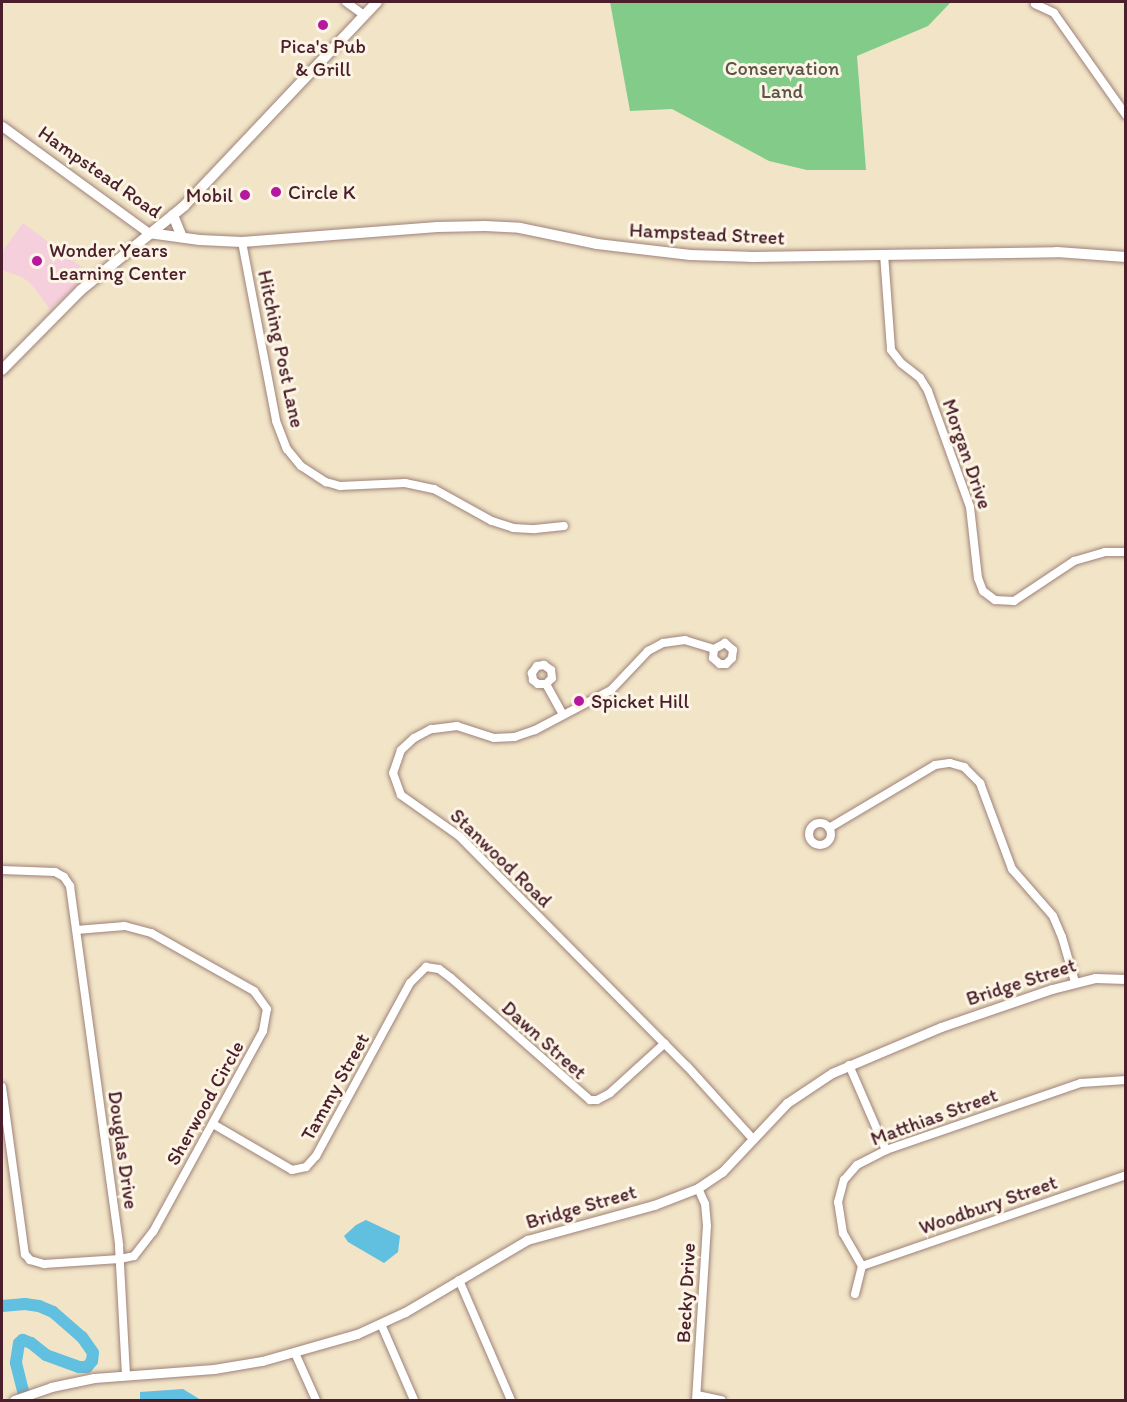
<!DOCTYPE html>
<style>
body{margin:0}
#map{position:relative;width:1127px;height:1402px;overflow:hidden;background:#f2e4c7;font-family:Itim,sans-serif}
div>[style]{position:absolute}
.built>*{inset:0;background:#f5cfdb}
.green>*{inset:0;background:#82cb88}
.water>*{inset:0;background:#61bfdf}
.river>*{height:12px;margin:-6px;padding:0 6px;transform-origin:6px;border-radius:6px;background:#61bfdf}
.roads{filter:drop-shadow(0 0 2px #9e8279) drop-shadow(0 0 2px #9e8279)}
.minor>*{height:8px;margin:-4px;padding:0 4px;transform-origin:4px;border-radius:4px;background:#fff}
.minor>.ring{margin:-4px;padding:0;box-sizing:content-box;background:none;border:8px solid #fff;border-radius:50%}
.tertiary>*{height:9px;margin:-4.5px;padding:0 4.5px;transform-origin:4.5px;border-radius:4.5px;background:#fff}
.secondary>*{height:10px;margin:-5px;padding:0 5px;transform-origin:5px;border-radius:5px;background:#fff}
.dots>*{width:16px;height:16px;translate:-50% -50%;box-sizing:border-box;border:3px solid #fcf5e5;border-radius:50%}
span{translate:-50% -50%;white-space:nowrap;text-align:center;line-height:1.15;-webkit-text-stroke:6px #fcf5e5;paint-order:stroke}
.poi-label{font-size:20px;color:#4a1f2b}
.left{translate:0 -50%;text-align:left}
.right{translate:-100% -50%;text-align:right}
.park-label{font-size:20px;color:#5b5347}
.street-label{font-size:20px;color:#4a1f2b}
.frame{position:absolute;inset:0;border:3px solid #4a1f2b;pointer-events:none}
</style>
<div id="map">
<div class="built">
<i style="clip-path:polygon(23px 223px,91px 274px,50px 309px,31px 284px,22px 277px,2px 270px,2px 252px)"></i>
</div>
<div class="green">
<i style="clip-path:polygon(610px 2px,951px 2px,928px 26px,857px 56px,866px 170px,807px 170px,769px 161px,672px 109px,630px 111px)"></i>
</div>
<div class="water">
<i style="clip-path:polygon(366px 1220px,400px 1236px,398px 1252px,384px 1263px,348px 1242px,344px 1236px,356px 1225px)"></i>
<i style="clip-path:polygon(183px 1389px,201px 1400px,140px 1400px,140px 1392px)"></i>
</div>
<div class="river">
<i style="left:2px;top:1306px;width:23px;rotate:-5deg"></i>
<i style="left:25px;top:1304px;width:14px;rotate:8deg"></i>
<i style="left:39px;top:1306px;width:15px;rotate:23deg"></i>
<i style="left:53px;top:1312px;width:38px;rotate:41deg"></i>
<i style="left:82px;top:1337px;width:19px;rotate:55deg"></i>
<i style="left:93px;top:1353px;width:8px;rotate:97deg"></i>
<i style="left:92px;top:1361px;width:8px;rotate:130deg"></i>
<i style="left:87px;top:1367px;width:8px;rotate:180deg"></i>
<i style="left:79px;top:1367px;width:35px;rotate:-160deg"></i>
<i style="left:46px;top:1355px;width:19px;rotate:-141deg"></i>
<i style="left:31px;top:1343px;width:9px;rotate:-159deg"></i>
<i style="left:23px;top:1340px;width:5px;rotate:143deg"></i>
<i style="left:19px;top:1343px;width:20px;rotate:99deg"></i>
<i style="left:16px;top:1363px;width:38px;rotate:76deg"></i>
</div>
<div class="roads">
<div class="minor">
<i style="left:346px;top:2px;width:22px;rotate:36deg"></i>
<i style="left:1035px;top:4px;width:21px;rotate:25deg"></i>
<i style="left:1054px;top:13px;width:125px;rotate:54.8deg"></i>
<i style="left:242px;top:242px;width:182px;rotate:79.2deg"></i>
<i style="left:276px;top:421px;width:30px;rotate:69deg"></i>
<i style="left:287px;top:449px;width:22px;rotate:51deg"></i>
<i style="left:301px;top:466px;width:30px;rotate:33deg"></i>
<i style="left:326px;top:482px;width:15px;rotate:16deg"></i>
<i style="left:340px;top:486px;width:65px;rotate:-2.6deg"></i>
<i style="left:405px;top:483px;width:30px;rotate:12deg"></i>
<i style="left:434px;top:489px;width:66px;rotate:28.9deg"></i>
<i style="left:492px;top:521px;width:22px;rotate:18deg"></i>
<i style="left:513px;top:528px;width:22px;rotate:3deg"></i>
<i style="left:535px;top:529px;width:29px;rotate:-6deg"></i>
<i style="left:884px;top:254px;width:96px;rotate:85.8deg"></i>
<i style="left:891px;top:350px;width:16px;rotate:52deg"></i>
<i style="left:901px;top:363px;width:24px;rotate:38deg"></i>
<i style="left:920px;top:378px;width:15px;rotate:58deg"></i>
<i style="left:928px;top:391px;width:123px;rotate:70.1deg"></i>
<i style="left:970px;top:507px;width:71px;rotate:83.6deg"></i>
<i style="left:978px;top:578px;width:14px;rotate:69deg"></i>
<i style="left:983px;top:591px;width:15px;rotate:37deg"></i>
<i style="left:995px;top:600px;width:19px;rotate:3deg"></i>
<i style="left:1014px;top:601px;width:72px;rotate:-33.7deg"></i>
<i style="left:1074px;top:561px;width:32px;rotate:-16deg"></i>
<i style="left:1105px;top:552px;width:21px"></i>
<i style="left:714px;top:649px;width:9px;rotate:96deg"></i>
<i style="left:713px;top:658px;width:9px;rotate:41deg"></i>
<i style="left:720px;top:664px;width:6px"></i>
<i style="left:726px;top:664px;width:8px;rotate:-45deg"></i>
<i style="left:732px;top:658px;width:8px;rotate:-83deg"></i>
<i style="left:733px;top:650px;width:11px;rotate:-139deg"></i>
<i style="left:725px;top:643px;width:13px;rotate:151deg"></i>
<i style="left:714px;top:649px;width:30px;rotate:-163deg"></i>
<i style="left:685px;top:640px;width:22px;rotate:172deg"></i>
<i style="left:663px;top:643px;width:17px;rotate:152deg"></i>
<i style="left:648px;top:651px;width:54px;rotate:133.5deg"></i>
<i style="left:611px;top:690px;width:86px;rotate:152.2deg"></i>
<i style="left:535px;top:730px;width:21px;rotate:161deg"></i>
<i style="left:515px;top:737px;width:21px;rotate:177deg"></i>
<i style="left:494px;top:738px;width:39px;rotate:-162deg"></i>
<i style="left:457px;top:726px;width:26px;rotate:173deg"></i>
<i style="left:431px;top:729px;width:19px;rotate:152deg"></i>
<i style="left:414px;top:738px;width:18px;rotate:137deg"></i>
<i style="left:401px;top:750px;width:24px;rotate:109deg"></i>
<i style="left:393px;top:773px;width:23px;rotate:70deg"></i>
<i style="left:401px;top:795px;width:71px;rotate:35.3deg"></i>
<i style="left:459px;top:836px;width:324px;rotate:45.3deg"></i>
<i style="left:687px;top:1066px;width:97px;rotate:47.9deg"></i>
<i style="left:546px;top:684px;width:8px;rotate:-45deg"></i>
<i style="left:552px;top:678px;width:8px;rotate:-97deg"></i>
<i style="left:551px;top:670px;width:9px;rotate:-144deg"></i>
<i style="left:544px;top:665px;width:7px;rotate:172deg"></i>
<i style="left:537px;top:666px;width:9px;rotate:126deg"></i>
<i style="left:532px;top:673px;width:7px;rotate:82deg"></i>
<i style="left:533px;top:680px;width:6px;rotate:39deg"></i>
<i style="left:538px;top:684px;width:8px"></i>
<i style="left:546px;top:684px;width:35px;rotate:61deg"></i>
<i class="ring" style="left:809px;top:823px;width:14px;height:14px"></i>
<i style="left:829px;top:828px;width:123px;rotate:-30.7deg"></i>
<i style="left:935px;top:765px;width:15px;rotate:-8deg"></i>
<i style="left:950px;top:763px;width:15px;rotate:16deg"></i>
<i style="left:964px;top:767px;width:23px;rotate:45deg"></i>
<i style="left:980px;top:783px;width:92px;rotate:69.6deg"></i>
<i style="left:1012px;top:869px;width:62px;rotate:48.9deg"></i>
<i style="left:1053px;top:916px;width:23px;rotate:67deg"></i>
<i style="left:1062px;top:937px;width:47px;rotate:73.9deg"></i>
<i style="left:2px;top:870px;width:53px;rotate:2.2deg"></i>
<i style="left:55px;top:872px;width:10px;rotate:29deg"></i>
<i style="left:64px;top:877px;width:11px;rotate:56deg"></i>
<i style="left:70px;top:886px;width:363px;rotate:82.2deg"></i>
<i style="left:119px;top:1246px;width:128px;rotate:86.9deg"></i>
<i style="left:849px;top:1065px;width:93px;rotate:66.5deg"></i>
<i style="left:2px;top:1087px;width:169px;rotate:82.2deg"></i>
<i style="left:25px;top:1254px;width:8px;rotate:50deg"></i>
<i style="left:30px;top:1260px;width:15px;rotate:16deg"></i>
<i style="left:44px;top:1264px;width:76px;rotate:-3.8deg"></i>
<i style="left:120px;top:1259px;width:14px;rotate:-12deg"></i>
<i style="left:134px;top:1256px;width:31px;rotate:-52deg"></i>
<i style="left:153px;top:1232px;width:229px;rotate:-61.3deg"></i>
<i style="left:263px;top:1031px;width:22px;rotate:-80deg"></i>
<i style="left:267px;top:1009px;width:22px;rotate:-126deg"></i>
<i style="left:254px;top:991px;width:118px;rotate:-150.6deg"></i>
<i style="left:151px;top:933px;width:28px;rotate:-165deg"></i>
<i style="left:124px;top:926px;width:47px;rotate:175.1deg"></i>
<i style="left:213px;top:1124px;width:91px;rotate:30.2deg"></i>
<i style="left:292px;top:1170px;width:14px;rotate:-12deg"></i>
<i style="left:306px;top:1167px;width:15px;rotate:-48deg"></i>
<i style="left:316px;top:1156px;width:197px;rotate:-61.5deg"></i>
<i style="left:410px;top:983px;width:23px;rotate:-45deg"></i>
<i style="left:426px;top:967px;width:13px;rotate:9deg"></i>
<i style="left:439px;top:969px;width:15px;rotate:37deg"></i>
<i style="left:451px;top:978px;width:185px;rotate:41.3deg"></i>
<i style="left:590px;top:1100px;width:7px"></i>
<i style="left:597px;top:1100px;width:15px;rotate:-28deg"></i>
<i style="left:610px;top:1093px;width:74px;rotate:-42.3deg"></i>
<i style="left:862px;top:1266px;width:279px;rotate:-19deg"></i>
<i style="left:459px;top:1280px;width:131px;rotate:66.6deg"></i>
<i style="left:855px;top:1294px;width:29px;rotate:-76deg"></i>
<i style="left:862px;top:1266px;width:38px;rotate:-120deg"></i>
<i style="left:843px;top:1233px;width:31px;rotate:-99deg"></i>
<i style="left:838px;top:1202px;width:23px;rotate:-75deg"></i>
<i style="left:844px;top:1180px;width:20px;rotate:-49deg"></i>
<i style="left:857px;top:1165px;width:33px;rotate:-27deg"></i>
<i style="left:886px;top:1150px;width:206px;rotate:-19deg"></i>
<i style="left:1081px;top:1083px;width:45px;rotate:-3.8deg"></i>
<i style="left:381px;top:1324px;width:83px;rotate:66.5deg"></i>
<i style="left:295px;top:1353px;width:51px;rotate:65.9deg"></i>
<i style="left:697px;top:1395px;width:25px;rotate:12deg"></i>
<i style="left:696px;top:1400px;width:174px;rotate:-86.4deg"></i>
<i style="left:707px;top:1226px;width:22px;rotate:-95deg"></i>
<i style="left:705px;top:1204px;width:17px;rotate:-114deg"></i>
</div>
<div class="tertiary">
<i style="left:2px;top:126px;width:182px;rotate:36.1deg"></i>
<i style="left:14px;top:1400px;width:39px;rotate:-19deg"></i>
<i style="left:51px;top:1387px;width:44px;rotate:-11.8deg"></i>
<i style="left:94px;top:1378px;width:120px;rotate:-4.3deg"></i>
<i style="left:214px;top:1369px;width:49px;rotate:-9.5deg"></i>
<i style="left:262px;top:1361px;width:99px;rotate:-15.9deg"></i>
<i style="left:357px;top:1334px;width:53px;rotate:-24.6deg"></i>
<i style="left:405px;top:1312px;width:142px;rotate:-30.5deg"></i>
<i style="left:527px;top:1240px;width:132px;rotate:-15.4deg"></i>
<i style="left:654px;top:1205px;width:47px;rotate:-21.1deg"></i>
<i style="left:698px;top:1188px;width:29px;rotate:-34deg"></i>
<i style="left:722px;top:1172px;width:95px;rotate:-46.7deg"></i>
<i style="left:787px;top:1103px;width:54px;rotate:-33.7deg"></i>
<i style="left:832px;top:1073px;width:118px;rotate:-22.9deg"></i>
<i style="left:941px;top:1027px;width:117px;rotate:-18.9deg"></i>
<i style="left:1052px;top:989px;width:44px;rotate:-14.3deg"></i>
<i style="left:1095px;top:978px;width:31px;rotate:2deg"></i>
</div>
<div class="secondary">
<i style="left:173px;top:215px;width:24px;rotate:68deg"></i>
<i style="left:149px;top:233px;width:51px;rotate:7.8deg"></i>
<i style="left:200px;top:240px;width:42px;rotate:2.7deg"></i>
<i style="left:242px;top:242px;width:196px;rotate:-4.4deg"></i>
<i style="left:437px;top:227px;width:48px;rotate:-1.2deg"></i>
<i style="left:485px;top:226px;width:35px;rotate:3deg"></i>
<i style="left:520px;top:228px;width:79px;rotate:11.7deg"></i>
<i style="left:597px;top:244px;width:94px;rotate:6.7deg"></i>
<i style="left:690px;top:255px;width:63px;rotate:1.8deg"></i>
<i style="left:753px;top:257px;width:304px;rotate:-0.9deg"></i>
<i style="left:1057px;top:252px;width:69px;rotate:4.1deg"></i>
<i style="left:2px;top:370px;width:112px;rotate:-45.4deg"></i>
<i style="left:81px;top:290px;width:133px;rotate:-39.2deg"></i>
<i style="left:184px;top:206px;width:281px;rotate:-46.6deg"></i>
</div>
</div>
<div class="dots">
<i style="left:323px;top:25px;background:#b5179e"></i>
<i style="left:276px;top:192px;background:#b5179e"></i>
<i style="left:245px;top:195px;background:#b5179e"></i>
<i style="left:37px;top:261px;background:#b5179e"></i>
<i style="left:579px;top:701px;background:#b5179e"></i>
</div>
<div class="poi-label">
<span style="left:323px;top:58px">Pica's Pub<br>&amp; Grill</span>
<span class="left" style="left:288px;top:192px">Circle K</span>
<span class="right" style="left:233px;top:195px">Mobil</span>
<span class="left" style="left:49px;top:262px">Wonder Years<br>Learning Center</span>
<span class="left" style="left:591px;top:701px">Spicket Hill</span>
</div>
<div class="park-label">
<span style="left:782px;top:80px">Conservation<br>Land</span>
</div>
<div class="street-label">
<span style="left:100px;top:172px;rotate:35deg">Hampstead Road</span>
<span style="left:707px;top:234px;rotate:3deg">Hampstead Street</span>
<span style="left:281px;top:349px;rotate:78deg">Hitching Post Lane</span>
<span style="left:967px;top:454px;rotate:71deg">Morgan Drive</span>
<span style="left:501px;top:858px;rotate:44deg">Stanwood Road</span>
<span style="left:1021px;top:982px;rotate:-18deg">Bridge Street</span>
<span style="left:544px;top:1040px;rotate:42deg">Dawn Street</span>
<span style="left:335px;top:1087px;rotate:-61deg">Tammy Street</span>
<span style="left:205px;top:1103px;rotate:-61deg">Sherwood Circle</span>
<span style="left:934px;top:1117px;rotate:-20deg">Matthias Street</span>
<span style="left:123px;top:1150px;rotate:82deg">Douglas Drive</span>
<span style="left:988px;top:1205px;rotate:-19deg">Woodbury Street</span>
<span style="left:581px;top:1207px;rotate:-16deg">Bridge Street</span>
<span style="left:686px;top:1293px;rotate:-87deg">Becky Drive</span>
</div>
<div class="frame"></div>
</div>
